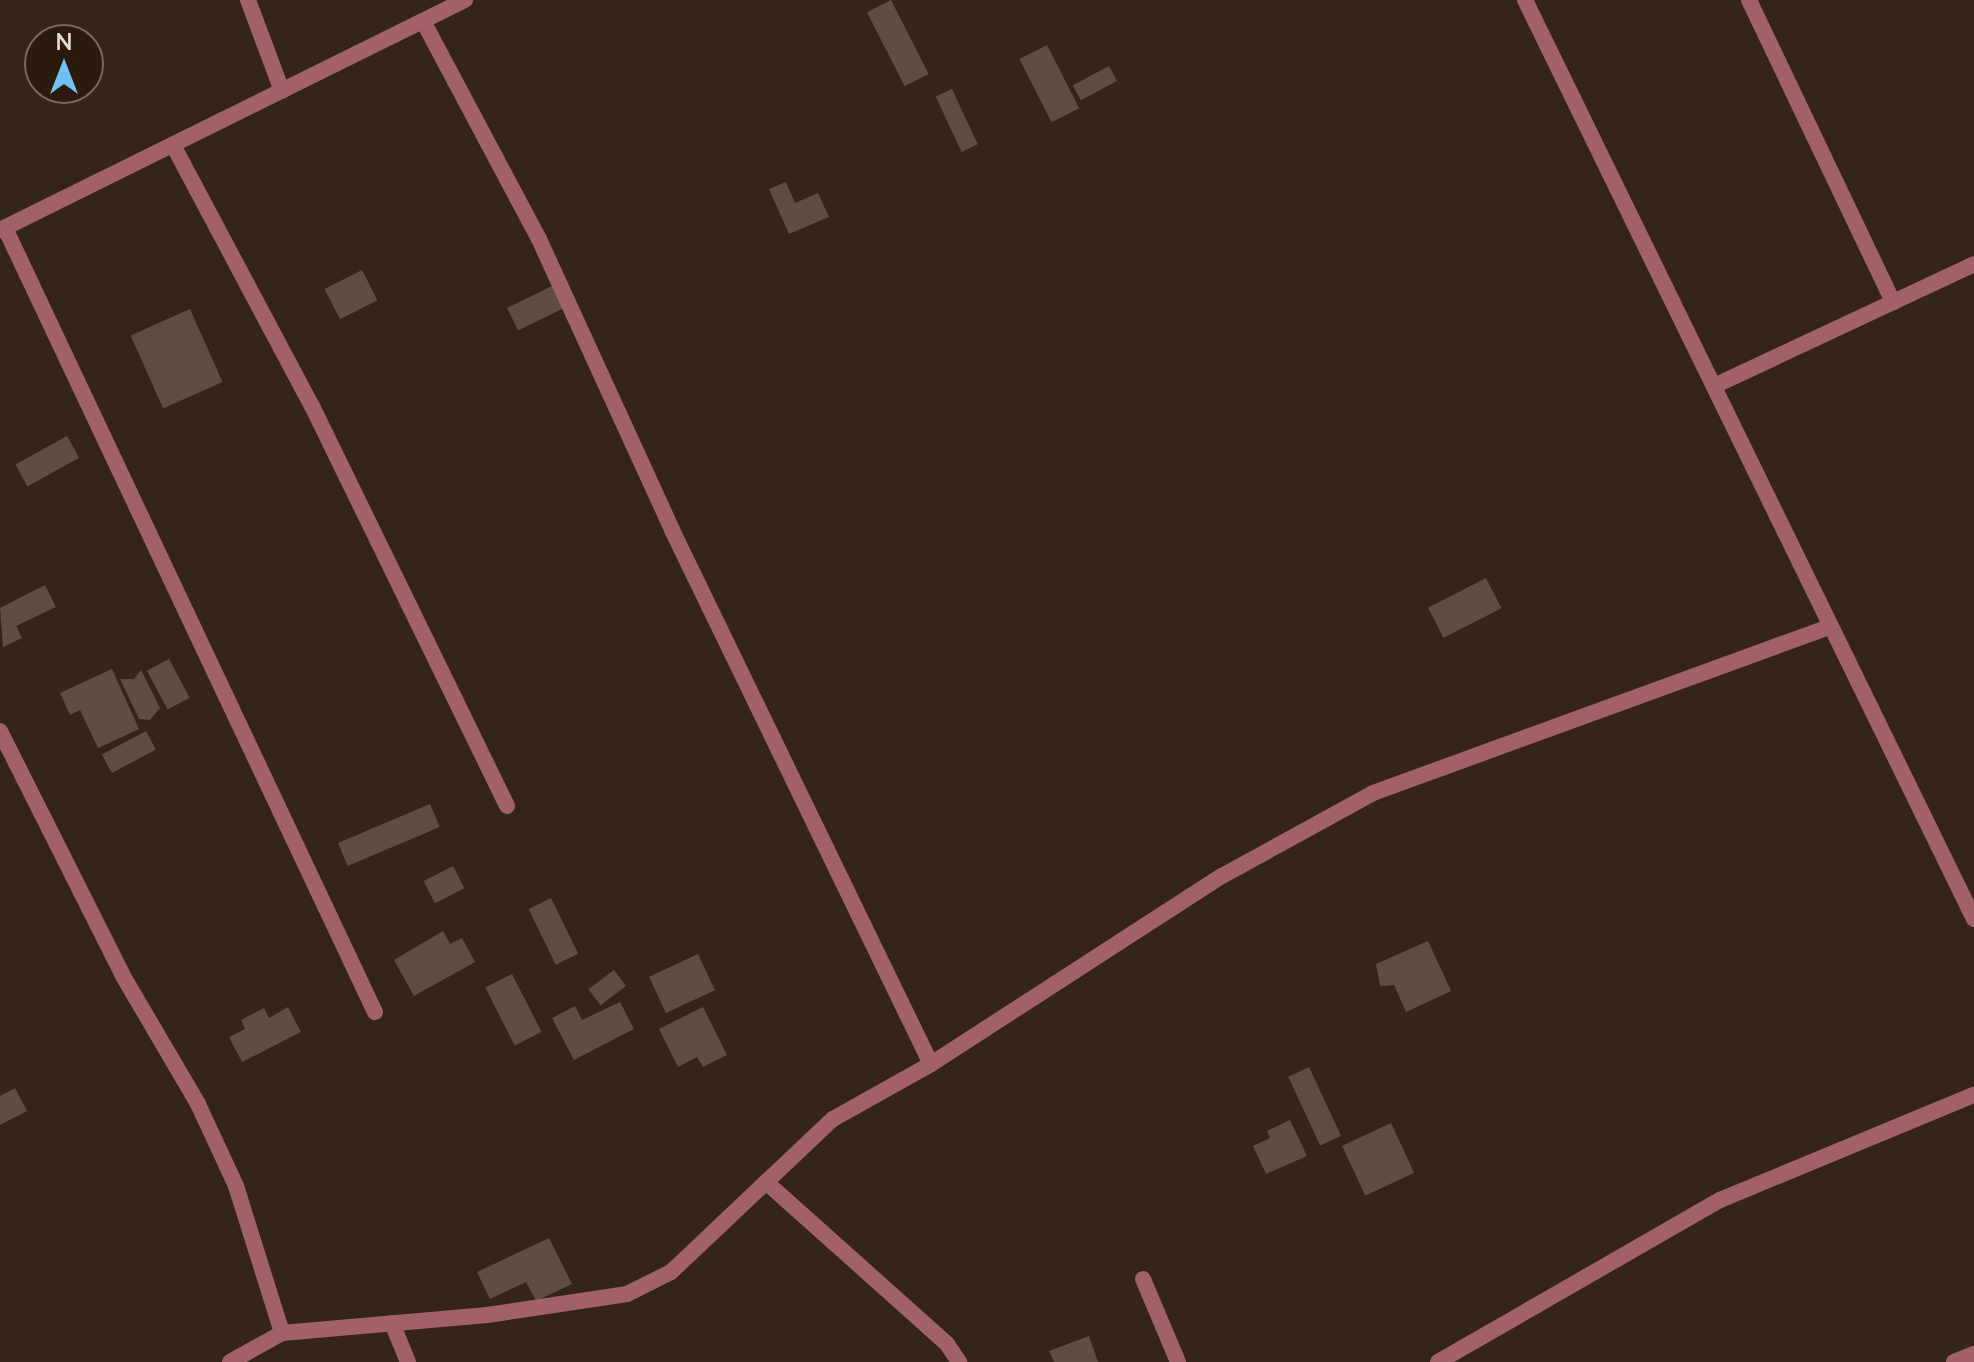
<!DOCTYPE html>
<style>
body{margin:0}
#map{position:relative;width:1974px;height:1362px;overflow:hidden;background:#342517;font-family:Lato,sans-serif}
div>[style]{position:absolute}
.building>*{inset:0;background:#5f4e3f;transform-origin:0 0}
.street>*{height:16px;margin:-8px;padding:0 8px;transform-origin:8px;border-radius:8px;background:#a26067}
span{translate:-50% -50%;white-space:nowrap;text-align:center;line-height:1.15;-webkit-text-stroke:6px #2a1b0d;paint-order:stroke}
.north{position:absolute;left:24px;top:24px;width:80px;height:80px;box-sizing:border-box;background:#2a1b0d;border:2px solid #76695d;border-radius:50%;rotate:0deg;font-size:22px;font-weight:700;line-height:32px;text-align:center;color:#e7ddd4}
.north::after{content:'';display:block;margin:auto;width:28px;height:36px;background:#6fc2f4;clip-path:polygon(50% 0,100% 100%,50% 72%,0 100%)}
</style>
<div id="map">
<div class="building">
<i style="left:891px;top:0;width:83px;height:27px;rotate:63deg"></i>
<i style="left:1047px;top:45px;width:71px;height:31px;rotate:63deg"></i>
<i style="left:1109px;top:66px;width:17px;height:41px;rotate:62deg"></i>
<i style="left:952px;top:89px;width:61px;height:18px;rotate:65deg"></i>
<i style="clip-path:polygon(786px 182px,795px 203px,818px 193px,829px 217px,789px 234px,769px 189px)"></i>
<i style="left:362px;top:270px;width:34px;height:42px;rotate:63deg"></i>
<i style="left:552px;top:286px;width:25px;height:50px;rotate:64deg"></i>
<i style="left:190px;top:309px;width:80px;height:65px;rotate:66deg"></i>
<i style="left:67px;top:436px;width:25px;height:59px;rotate:61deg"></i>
<i style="left:1486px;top:578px;width:34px;height:65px;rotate:63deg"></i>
<i style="clip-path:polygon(45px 585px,56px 607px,16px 626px,22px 638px,3px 647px,0 608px)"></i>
<i style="left:169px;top:659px;width:44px;height:25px;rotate:62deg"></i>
<i style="clip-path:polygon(112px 669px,139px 729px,98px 748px,80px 710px,70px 715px,60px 693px)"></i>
<i style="clip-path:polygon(141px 670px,160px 708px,150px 720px,139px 719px,120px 679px,134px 679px)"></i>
<i style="left:146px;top:731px;width:21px;height:50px;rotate:62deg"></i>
<i style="left:430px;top:804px;width:25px;height:100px;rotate:67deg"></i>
<i style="left:453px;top:866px;width:25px;height:33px;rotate:63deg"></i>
<i style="left:551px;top:898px;width:62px;height:25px;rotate:64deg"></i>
<i style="clip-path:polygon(443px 931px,450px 944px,462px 938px,475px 962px,414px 996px,394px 960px)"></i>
<i style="clip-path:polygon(1428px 941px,1451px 991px,1406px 1012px,1394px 985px,1380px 986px,1376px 964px)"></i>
<i style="left:698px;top:954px;width:40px;height:54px;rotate:65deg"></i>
<i style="left:614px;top:970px;width:20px;height:32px;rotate:53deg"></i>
<i style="left:512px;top:974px;width:65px;height:30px;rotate:63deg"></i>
<i style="clip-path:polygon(620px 1002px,634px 1029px,574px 1060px,552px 1018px,575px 1006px,582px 1020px)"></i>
<i style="clip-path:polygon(288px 1007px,301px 1032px,242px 1062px,229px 1037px,245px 1029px,241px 1020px,264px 1008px,269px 1018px)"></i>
<i style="clip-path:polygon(703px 1007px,727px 1055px,703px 1067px,697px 1057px,678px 1067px,659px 1029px)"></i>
<i style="left:1309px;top:1067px;width:76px;height:23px;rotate:65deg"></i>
<i style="clip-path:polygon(15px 1088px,27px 1111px,0 1125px,0 1096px)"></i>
<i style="clip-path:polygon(1290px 1120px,1307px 1156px,1266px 1174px,1253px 1146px,1270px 1138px,1267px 1131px)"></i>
<i style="left:1391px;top:1123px;width:55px;height:54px;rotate:65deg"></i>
<i style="clip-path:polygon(549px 1238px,572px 1284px,536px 1301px,526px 1282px,490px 1299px,477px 1272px)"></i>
<i style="clip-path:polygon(1089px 1336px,1098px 1362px,1054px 1362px,1049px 1351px)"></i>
</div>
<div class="street">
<i style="left:248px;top:0;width:97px;rotate:69.5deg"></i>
<i style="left:1525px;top:0;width:1023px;rotate:63.96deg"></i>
<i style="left:1749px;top:0;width:335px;rotate:64.5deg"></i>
<i style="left:423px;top:21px;width:247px;rotate:62deg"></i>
<i style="left:539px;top:239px;width:320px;rotate:65.4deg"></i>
<i style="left:672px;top:530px;width:593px;rotate:64.13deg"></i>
<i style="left:173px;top:145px;width:296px;rotate:62deg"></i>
<i style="left:312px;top:406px;width:445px;rotate:64deg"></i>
<i style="left:5px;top:228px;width:867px;rotate:64.74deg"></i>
<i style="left:0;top:230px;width:519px;rotate:-26.32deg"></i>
<i style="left:1714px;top:386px;width:287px;rotate:-25.1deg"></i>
<i style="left:0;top:731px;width:274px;rotate:63.3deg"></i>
<i style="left:123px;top:976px;width:148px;rotate:59.6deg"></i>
<i style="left:198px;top:1104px;width:90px;rotate:65.1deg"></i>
<i style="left:236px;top:1186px;width:154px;rotate:72.6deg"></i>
<i style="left:766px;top:1182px;width:243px;rotate:41.8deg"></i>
<i style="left:947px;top:1344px;width:22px;rotate:56deg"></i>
<i style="left:1143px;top:1279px;width:90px;rotate:67.1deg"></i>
<i style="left:392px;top:1323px;width:42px;rotate:67.7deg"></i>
<i style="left:230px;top:1362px;width:60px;rotate:-29.1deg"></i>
<i style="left:282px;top:1333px;width:206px;rotate:-5deg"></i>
<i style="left:487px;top:1315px;width:142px;rotate:-8.5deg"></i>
<i style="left:627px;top:1294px;width:49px;rotate:-26.6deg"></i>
<i style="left:671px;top:1272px;width:223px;rotate:-43.4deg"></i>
<i style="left:833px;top:1119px;width:112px;rotate:-29.3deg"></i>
<i style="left:931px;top:1064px;width:346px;rotate:-32.9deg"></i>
<i style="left:1222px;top:876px;width:172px;rotate:-28.8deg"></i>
<i style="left:1373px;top:793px;width:487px;rotate:-20deg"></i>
<i style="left:1438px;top:1362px;width:325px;rotate:-29.9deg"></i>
<i style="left:1720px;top:1200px;width:275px;rotate:-22.5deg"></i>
<i style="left:1954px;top:1362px;width:22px;rotate:-22deg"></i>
</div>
<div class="north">N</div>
</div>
